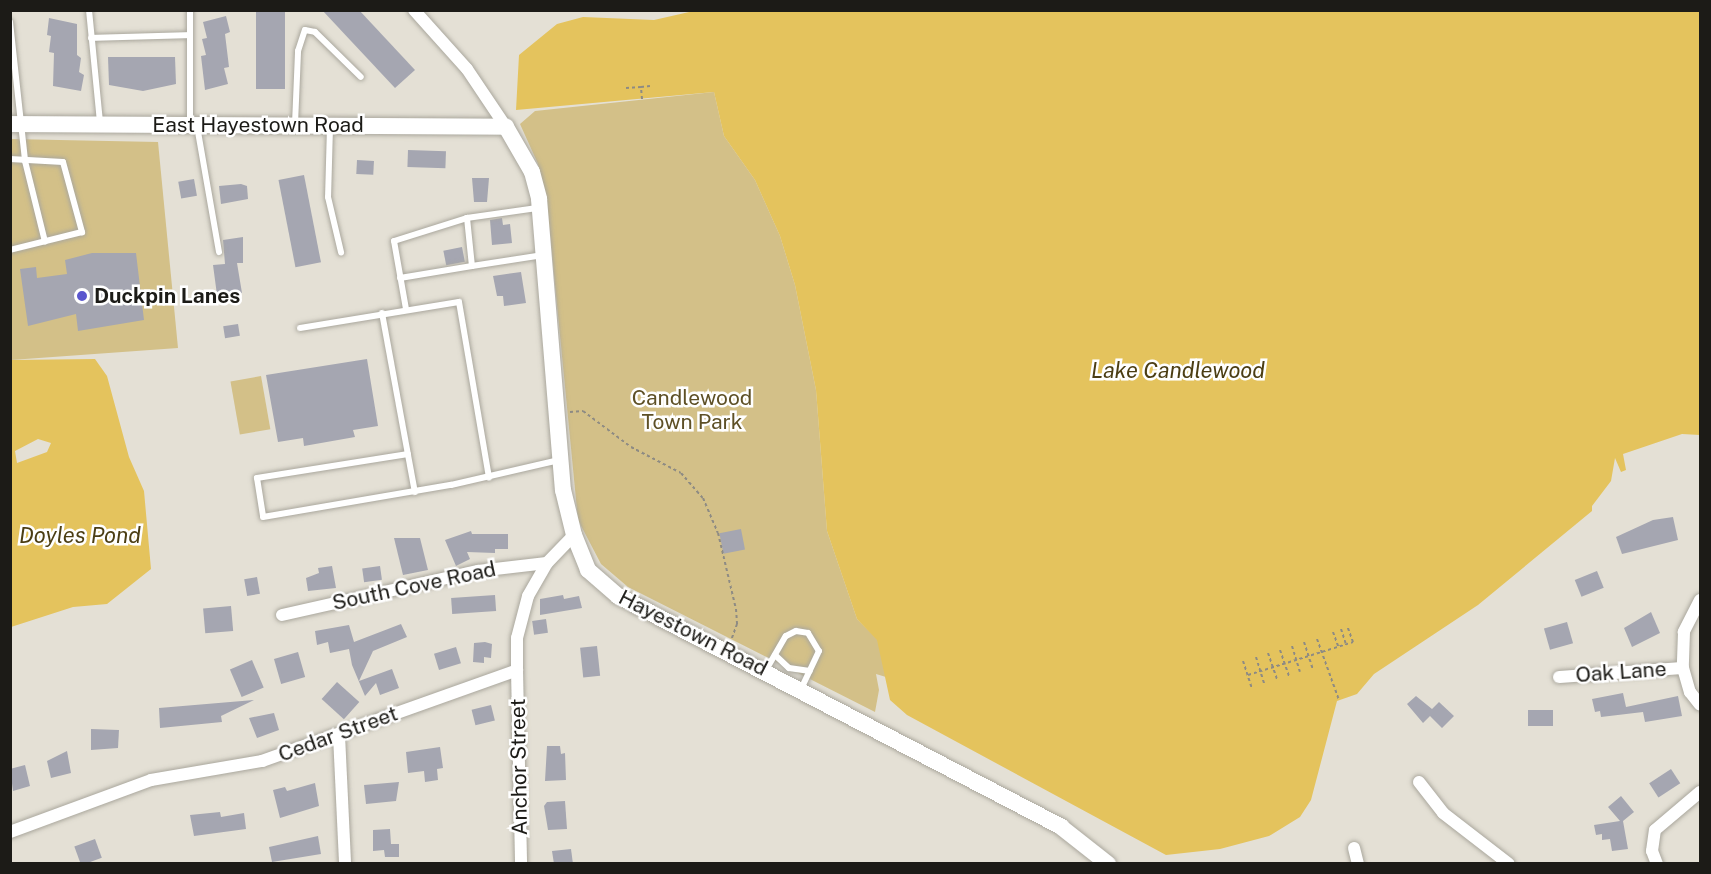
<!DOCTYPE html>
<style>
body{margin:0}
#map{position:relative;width:1711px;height:874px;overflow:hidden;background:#e4e0d5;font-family:"Public Sans",sans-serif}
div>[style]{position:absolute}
.green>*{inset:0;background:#d3c088;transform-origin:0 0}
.water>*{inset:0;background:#e4c35d}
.building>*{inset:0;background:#a5a6b1;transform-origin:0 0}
.path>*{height:2px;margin-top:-1px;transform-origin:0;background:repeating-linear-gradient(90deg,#8e8b83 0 3px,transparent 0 6px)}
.roads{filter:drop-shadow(0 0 2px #aaa79d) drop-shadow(0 0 2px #aaa79d)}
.service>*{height:6px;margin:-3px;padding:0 3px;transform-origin:3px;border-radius:3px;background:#fff}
.minor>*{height:12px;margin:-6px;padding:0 6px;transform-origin:6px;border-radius:6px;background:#fff}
.tertiary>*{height:16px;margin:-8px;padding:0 8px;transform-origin:8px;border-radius:8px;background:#fff}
.dots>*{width:16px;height:16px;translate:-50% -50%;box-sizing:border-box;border:3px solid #fff;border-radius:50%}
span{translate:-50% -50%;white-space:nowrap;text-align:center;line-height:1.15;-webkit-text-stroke:5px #fff;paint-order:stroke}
.street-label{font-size:21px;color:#1c1b17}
.poi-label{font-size:21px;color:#1c1b17;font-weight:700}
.left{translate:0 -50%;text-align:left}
.park-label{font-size:21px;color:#5e5026}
.water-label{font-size:22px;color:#4c3e13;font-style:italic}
.frame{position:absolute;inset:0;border:12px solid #1c1b17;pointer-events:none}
</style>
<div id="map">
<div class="green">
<i style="clip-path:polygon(714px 92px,724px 136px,755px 180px,780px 236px,795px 285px,816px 390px,827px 531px,857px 619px,878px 640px,886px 677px,876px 674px,879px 690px,875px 712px,628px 587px,601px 564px,578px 520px,550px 233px,538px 164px,520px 124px,535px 111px)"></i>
<i style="clip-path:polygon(10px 139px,158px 142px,178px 348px,11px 360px)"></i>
<i style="left:261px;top:376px;width:54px;height:31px;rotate:80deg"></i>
</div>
<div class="water">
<i style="clip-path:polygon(698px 10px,1700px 11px,1700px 435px,1682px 434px,1623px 454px,1626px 470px,1621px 472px,1615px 458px,1611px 481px,1592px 506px,1592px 511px,1478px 605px,1374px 674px,1357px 694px,1337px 701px,1311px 800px,1300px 817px,1269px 836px,1220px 849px,1166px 855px,907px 715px,890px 700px,877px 640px,857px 619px,827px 531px,816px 390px,795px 285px,780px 236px,755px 180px,724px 136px,714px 92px,516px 110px,519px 55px,557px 24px,583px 17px,654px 20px)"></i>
<i style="clip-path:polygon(evenodd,95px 359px,107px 376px,129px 457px,144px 491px,151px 569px,107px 604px,73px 607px,11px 627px,11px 360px,95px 359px,38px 439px,51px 443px,47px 452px,17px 463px,15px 451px,38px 439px)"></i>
</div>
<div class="building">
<i style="left:256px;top:10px;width:29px;height:79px"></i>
<i style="clip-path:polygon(322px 10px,359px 10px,415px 70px,395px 88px)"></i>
<i style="clip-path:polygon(226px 16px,230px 32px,225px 34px,229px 67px,224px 68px,228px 84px,205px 90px,201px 56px,206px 55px,202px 39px,207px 38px,203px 22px)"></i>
<i style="clip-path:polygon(49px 18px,77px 24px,77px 55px,81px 58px,79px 72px,84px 75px,81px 91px,53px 86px,54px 53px,49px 52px,51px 36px,47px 35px)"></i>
<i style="clip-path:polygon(108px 57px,175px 57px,176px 84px,143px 91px,109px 85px)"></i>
<i style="left:408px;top:150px;width:38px;height:17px;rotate:2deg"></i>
<i style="left:357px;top:160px;width:17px;height:14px;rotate:3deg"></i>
<i style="left:304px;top:175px;width:89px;height:26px;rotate:79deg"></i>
<i style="clip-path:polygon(472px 178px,489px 178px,487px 202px,474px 202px)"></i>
<i style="left:194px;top:179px;width:17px;height:16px;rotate:80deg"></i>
<i style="clip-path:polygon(241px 184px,247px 186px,248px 199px,221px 204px,219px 186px)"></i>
<i style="clip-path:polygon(502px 218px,503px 225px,510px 224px,512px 243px,492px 245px,490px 220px)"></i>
<i style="clip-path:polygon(243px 237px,243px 263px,237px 263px,242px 293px,217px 295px,213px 265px,225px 264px,223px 240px)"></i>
<i style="left:462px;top:247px;width:15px;height:19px;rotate:79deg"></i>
<i style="clip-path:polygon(92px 253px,136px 253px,144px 320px,78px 331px,76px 314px,28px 326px,20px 269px,36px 267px,37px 278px,67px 274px,65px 260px)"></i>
<i style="clip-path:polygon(521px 272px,526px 303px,504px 306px,503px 296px,497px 296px,493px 276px)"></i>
<i style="left:238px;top:324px;width:12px;height:15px;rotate:81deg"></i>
<i style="clip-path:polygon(367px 359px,378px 426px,353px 430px,355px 437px,304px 446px,303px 438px,278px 442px,266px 375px)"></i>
<i style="clip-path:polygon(1673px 517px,1678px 540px,1622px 554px,1616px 537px,1653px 520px)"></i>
<i style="left:741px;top:529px;width:21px;height:22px;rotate:79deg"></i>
<i style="clip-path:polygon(471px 531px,472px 534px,508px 534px,508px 549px,495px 549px,495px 553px,467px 552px,470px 559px,456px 566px,445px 540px)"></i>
<i style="clip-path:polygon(394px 538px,420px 538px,428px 570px,403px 575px)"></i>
<i style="clip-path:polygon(332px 566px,336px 588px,308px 591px,306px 578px,319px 573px,318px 568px)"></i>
<i style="left:380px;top:566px;width:14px;height:18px;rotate:82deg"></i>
<i style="left:1597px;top:571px;width:18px;height:24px;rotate:68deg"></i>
<i style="left:257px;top:577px;width:17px;height:13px;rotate:80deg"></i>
<i style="left:495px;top:595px;width:16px;height:44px;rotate:86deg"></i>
<i style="clip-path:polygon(563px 595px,564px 599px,579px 596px,582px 608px,540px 615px,540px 599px)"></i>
<i style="left:231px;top:606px;width:25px;height:28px;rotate:85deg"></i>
<i style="clip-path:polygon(1651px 612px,1660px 633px,1632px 647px,1624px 628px)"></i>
<i style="left:546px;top:619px;width:14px;height:14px;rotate:82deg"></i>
<i style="left:1567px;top:622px;width:22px;height:24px;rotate:74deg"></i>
<i style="clip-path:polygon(401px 624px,407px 637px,373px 651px,359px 681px,392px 669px,399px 688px,380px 695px,376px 683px,365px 696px,352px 665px,349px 649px,330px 653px,328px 642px,317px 645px,315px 631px,349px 625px,354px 642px)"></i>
<i style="clip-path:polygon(485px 642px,492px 644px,491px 658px,484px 657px,484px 663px,473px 662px,474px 643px)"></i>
<i style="left:597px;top:646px;width:30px;height:17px;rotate:84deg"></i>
<i style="left:456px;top:647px;width:17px;height:23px;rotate:73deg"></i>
<i style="left:298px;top:652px;width:26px;height:25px;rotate:74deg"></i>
<i style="left:252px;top:660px;width:30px;height:24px;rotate:67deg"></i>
<i style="left:337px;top:682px;width:30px;height:23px;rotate:42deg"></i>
<i style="clip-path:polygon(1623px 693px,1626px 707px,1678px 696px,1682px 716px,1645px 722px,1643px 712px,1601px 717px,1600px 711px,1595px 712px,1592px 699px)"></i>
<i style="clip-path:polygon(1416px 696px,1432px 709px,1439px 702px,1454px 716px,1442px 728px,1430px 716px,1423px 723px,1407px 704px)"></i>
<i style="clip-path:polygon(254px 700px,221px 716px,222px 722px,160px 728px,159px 708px)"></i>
<i style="left:491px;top:705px;width:16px;height:20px;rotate:76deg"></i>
<i style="left:1528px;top:710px;width:25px;height:16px"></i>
<i style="clip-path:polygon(274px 713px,279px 730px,257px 738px,249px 718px)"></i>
<i style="clip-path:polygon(91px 729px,119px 730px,118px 748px,91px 750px)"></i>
<i style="clip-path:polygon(547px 746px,560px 746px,561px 754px,565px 753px,566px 780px,545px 781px)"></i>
<i style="clip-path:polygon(440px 747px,443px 768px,437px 769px,438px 780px,425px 782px,424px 771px,408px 773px,406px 752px)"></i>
<i style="clip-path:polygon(67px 751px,71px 773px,51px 778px,47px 761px)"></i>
<i style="clip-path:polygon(25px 765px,30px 786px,13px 791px,10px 769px)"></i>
<i style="left:1671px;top:769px;width:17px;height:26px;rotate:57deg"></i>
<i style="clip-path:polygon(399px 782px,396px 801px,366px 804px,364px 785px)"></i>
<i style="clip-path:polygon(315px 783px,319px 806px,280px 818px,273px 790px,285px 787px,287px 791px)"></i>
<i style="clip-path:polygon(1621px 796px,1634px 812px,1623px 821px,1628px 849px,1612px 851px,1610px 839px,1602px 840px,1602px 834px,1596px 835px,1594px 825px,1620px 821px,1608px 807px)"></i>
<i style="clip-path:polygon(565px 801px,567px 829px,548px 830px,544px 806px,547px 802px)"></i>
<i style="clip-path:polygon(220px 812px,221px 817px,244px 813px,246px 829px,194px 836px,190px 815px)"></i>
<i style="clip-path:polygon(390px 829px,391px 844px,399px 844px,399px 857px,385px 857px,384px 850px,373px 851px,373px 830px)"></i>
<i style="clip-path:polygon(318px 836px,321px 854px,272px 862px,269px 847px)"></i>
<i style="left:95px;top:839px;width:20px;height:22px;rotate:70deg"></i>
<i style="clip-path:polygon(571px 849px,573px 864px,554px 864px,552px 851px)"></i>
</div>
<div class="path">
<i style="left:626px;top:88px;width:15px;rotate:-4deg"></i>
<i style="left:642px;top:99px;width:12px;rotate:-95deg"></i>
<i style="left:641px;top:87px;width:9px;rotate:-6deg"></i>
<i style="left:570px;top:412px;width:13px;rotate:-4deg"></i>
<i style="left:583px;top:411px;width:60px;rotate:36.9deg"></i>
<i style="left:631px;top:447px;width:56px;rotate:27.5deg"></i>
<i style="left:681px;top:473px;width:33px;rotate:49deg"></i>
<i style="left:703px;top:498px;width:38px;rotate:67deg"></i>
<i style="left:718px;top:533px;width:78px;rotate:76.7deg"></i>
<i style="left:736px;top:609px;width:15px;rotate:86deg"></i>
<i style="left:737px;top:624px;width:15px;rotate:110deg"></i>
<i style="left:1341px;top:629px;width:16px;rotate:72deg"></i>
<i style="left:1333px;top:632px;width:15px;rotate:70deg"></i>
<i style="left:1317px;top:639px;width:65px;rotate:70.2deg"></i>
<i style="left:1304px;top:642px;width:28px;rotate:72deg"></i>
<i style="left:1292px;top:646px;width:27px;rotate:73deg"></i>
<i style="left:1280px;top:650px;width:28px;rotate:71deg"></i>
<i style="left:1268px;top:653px;width:28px;rotate:71deg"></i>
<i style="left:1256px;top:657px;width:28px;rotate:73deg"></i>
<i style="left:1243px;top:661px;width:29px;rotate:72deg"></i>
<i style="left:1248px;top:675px;width:110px;rotate:-17.4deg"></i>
<i style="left:1353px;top:642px;width:15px;rotate:-110deg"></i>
</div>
<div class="roads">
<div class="service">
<i style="left:89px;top:10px;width:114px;rotate:84.4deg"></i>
<i style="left:190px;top:10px;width:115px;rotate:90deg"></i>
<i style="left:10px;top:22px;width:140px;rotate:83.8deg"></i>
<i style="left:25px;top:161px;width:83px;rotate:76.1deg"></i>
<i style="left:91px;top:38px;width:99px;rotate:-1.7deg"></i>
<i style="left:295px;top:124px;width:73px;rotate:-87.6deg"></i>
<i style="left:298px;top:51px;width:22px;rotate:-72deg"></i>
<i style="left:305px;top:30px;width:10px;rotate:11deg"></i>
<i style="left:315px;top:32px;width:64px;rotate:44.4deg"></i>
<i style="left:197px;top:126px;width:128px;rotate:80.1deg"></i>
<i style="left:330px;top:127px;width:70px;rotate:91.6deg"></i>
<i style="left:328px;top:197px;width:57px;rotate:76.7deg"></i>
<i style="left:10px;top:159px;width:53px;rotate:3.2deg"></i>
<i style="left:63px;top:162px;width:73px;rotate:74.8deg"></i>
<i style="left:82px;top:232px;width:74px;rotate:166deg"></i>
<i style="left:537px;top:208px;width:71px;rotate:171.9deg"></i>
<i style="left:467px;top:218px;width:48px;rotate:84.1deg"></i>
<i style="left:472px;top:266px;width:72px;rotate:-8.8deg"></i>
<i style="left:400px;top:278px;width:73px;rotate:-9.5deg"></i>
<i style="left:406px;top:309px;width:69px;rotate:-100deg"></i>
<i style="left:394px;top:241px;width:77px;rotate:-17.5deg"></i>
<i style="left:382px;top:313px;width:182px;rotate:79.6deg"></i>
<i style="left:300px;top:328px;width:161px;rotate:-9.3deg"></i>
<i style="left:459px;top:302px;width:178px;rotate:80.3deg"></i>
<i style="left:408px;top:454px;width:153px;rotate:171deg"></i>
<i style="left:257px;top:478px;width:39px;rotate:81deg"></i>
<i style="left:263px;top:517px;width:191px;rotate:-9.7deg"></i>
<i style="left:451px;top:485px;width:111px;rotate:-13deg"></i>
<i style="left:775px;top:655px;width:19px;rotate:43deg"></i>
<i style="left:789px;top:668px;width:21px;rotate:8deg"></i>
<i style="left:766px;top:670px;width:39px;rotate:-60deg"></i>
<i style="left:786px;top:636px;width:11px;rotate:-27deg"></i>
<i style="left:796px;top:631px;width:12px;rotate:9deg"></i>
<i style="left:808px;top:633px;width:21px;rotate:59deg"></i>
<i style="left:819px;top:651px;width:42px;rotate:115.3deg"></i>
</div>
<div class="minor">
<i style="left:414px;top:10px;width:79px;rotate:48.1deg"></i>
<i style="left:467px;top:69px;width:70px;rotate:56.1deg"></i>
<i style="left:1700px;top:600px;width:36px;rotate:117deg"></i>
<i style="left:1684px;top:632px;width:36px;rotate:92deg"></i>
<i style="left:1683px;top:668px;width:25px;rotate:74deg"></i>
<i style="left:1690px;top:692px;width:16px;rotate:52deg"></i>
<i style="left:282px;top:615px;width:201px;rotate:-12.7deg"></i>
<i style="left:478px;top:571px;width:69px;rotate:-6.6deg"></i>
<i style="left:517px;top:670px;width:194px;rotate:88.8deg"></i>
<i style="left:1559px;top:677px;width:124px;rotate:-4.2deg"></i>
<i style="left:339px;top:735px;width:129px;rotate:87.3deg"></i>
<i style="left:1419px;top:782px;width:39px;rotate:52deg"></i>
<i style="left:1443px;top:813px;width:83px;rotate:37.7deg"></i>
<i style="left:10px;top:832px;width:150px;rotate:-20.2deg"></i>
<i style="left:151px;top:780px;width:113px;rotate:-9.7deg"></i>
<i style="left:262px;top:761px;width:271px;rotate:-19.6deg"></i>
<i style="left:517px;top:670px;width:32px;rotate:-90deg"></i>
<i style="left:517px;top:638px;width:43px;rotate:-75.3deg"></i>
<i style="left:528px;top:596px;width:38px;rotate:-60deg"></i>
<i style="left:547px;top:563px;width:39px;rotate:-46deg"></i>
<i style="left:1354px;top:848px;width:16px;rotate:76deg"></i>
<i style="left:1657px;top:864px;width:14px;rotate:-111deg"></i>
<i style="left:1652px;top:851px;width:21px;rotate:-82deg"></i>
<i style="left:1655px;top:830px;width:59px;rotate:-40.2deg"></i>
</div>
<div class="tertiary">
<i style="left:10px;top:124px;width:496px;rotate:0.3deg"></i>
<i style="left:506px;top:127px;width:52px;rotate:60deg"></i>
<i style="left:532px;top:172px;width:28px;rotate:75deg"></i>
<i style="left:539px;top:199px;width:292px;rotate:85.3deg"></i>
<i style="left:563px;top:490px;width:46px;rotate:76.3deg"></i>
<i style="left:574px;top:535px;width:38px;rotate:68deg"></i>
<i style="left:588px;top:570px;width:40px;rotate:41deg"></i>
<i style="left:618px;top:596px;width:500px;rotate:27.5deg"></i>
<i style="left:1061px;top:827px;width:60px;rotate:38.2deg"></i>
</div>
</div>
<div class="dots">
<i style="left:82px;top:296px;background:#5a56ce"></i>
</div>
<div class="street-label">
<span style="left:258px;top:125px">East Hayestown Road</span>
<span style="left:414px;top:586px;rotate:-12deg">South Cove Road</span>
<span style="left:693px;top:633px;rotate:27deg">Hayestown Road</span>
<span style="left:1621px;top:672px;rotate:-4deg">Oak Lane</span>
<span style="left:338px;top:734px;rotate:-20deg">Cedar Street</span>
<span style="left:519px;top:767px;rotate:-91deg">Anchor Street</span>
</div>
<div class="poi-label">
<span class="left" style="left:94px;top:296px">Duckpin Lanes</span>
</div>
<div class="park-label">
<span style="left:692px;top:410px">Candlewood<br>Town Park</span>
</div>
<div class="water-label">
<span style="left:1178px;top:371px">Lake Candlewood</span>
<span style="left:80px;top:536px">Doyles Pond</span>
</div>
<div class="frame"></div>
</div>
